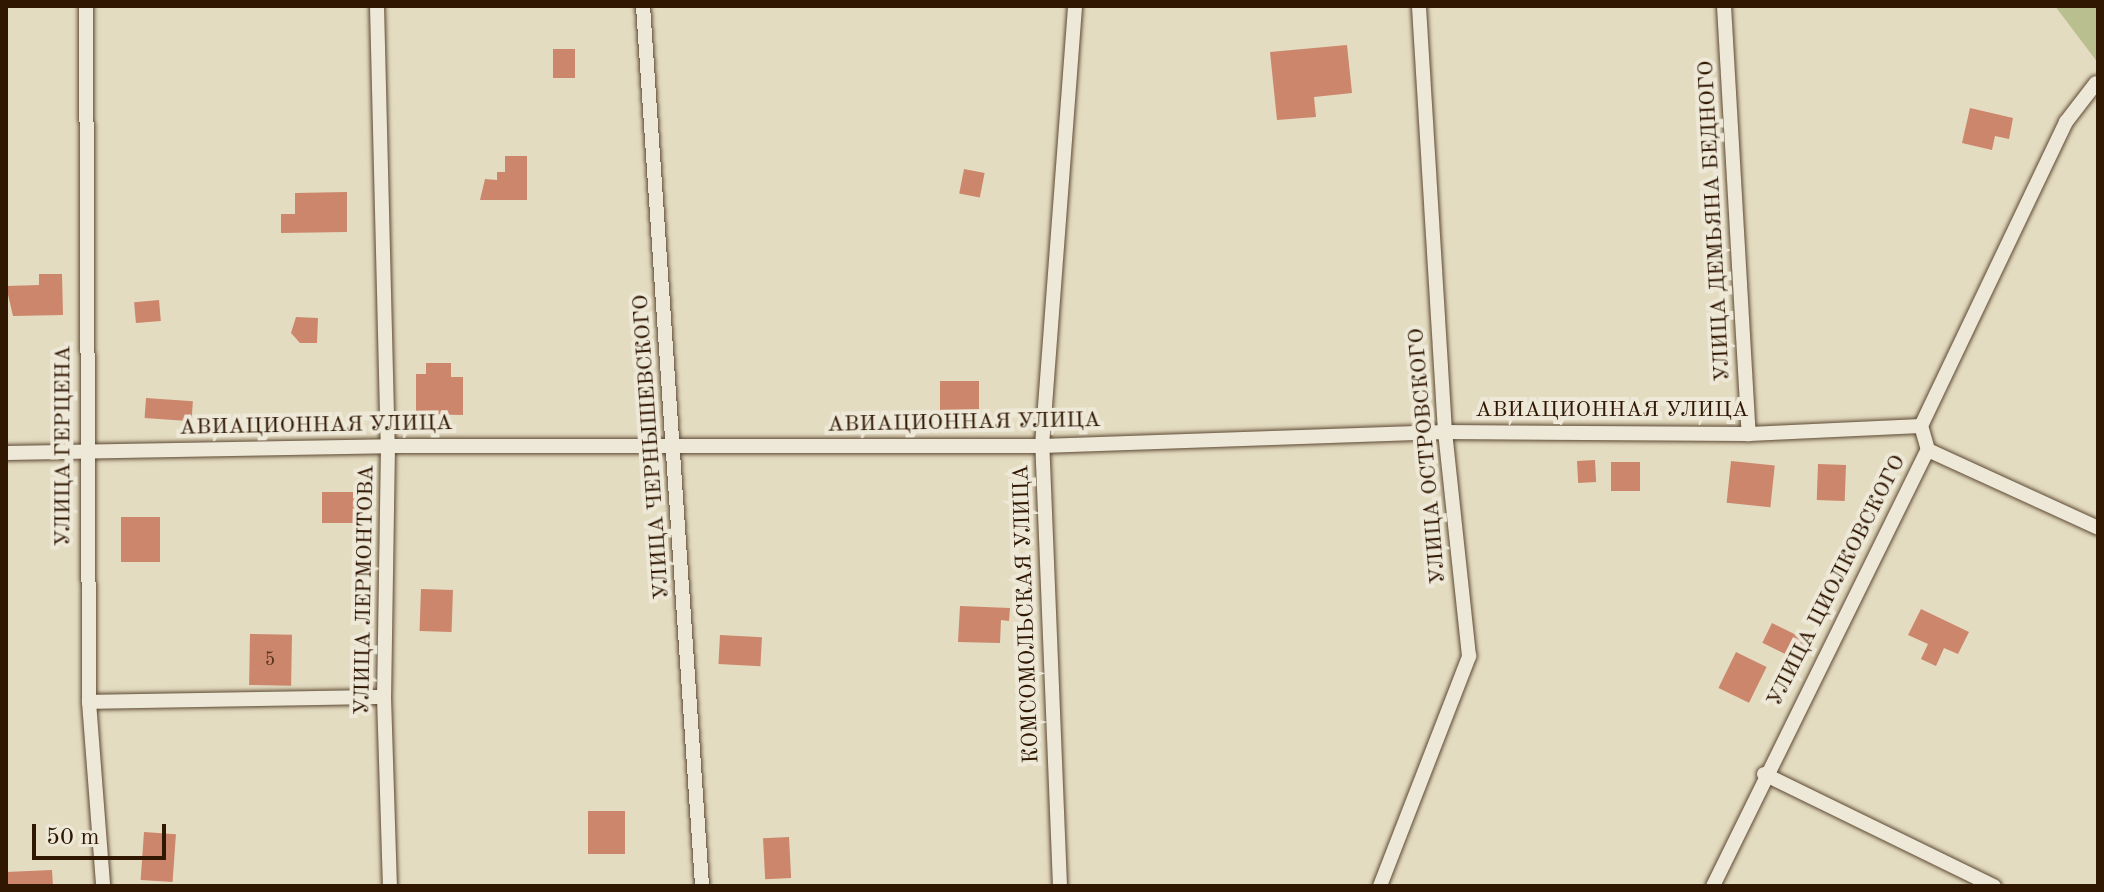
<!DOCTYPE html>
<meta charset="utf-8">
<style>
body{margin:0}
#map{position:relative;width:2104px;height:892px;overflow:hidden;background:#e4dcc1;font-family:"Old Standard TT",serif}
div>[style]{position:absolute}
.green>*{inset:0;background:#babf8f}
.building>*{inset:0;background:#cb866c;transform-origin:0 0}
.roads{filter:drop-shadow(0 0 2px #5d4832) drop-shadow(0 0 2px #5d4832)}
.minor>*{height:14px;margin:-7px;padding:0 7px;transform-origin:7px;border-radius:7px;background:#ede8d7}
span{translate:-50% -50%;white-space:nowrap;text-align:center;line-height:1.15;-webkit-text-stroke:8px #ede8d7;paint-order:stroke}
.number-label{font-size:18px;color:#57331c}
.number-label span{-webkit-text-stroke-width:0}
.street-label{font-size:22px;color:#301702}
.frame{position:absolute;inset:0;border:8px solid #301702;pointer-events:none}
.scale{position:absolute;left:32px;top:824px;width:134px;height:36px;box-sizing:border-box;border:4px solid #301702;border-top:0;padding-left:10px;font-size:24px;line-height:28px;white-space:nowrap;color:#301702;-webkit-text-stroke:6px #ede8d7;paint-order:stroke}
</style>
<div id="map">
<div class="green">
<i style="clip-path:polygon(2055px 6px,2098px 6px,2098px 63px)"></i>
</div>
<div class="building">
<i style="clip-path:polygon(1347px 45px,1352px 93px,1314px 97px,1316px 117px,1277px 120px,1270px 52px)"></i>
<i style="left:553px;top:49px;width:22px;height:29px"></i>
<i style="clip-path:polygon(1970px 108px,2013px 118px,2009px 139px,1995px 136px,1992px 150px,1962px 143px)"></i>
<i style="clip-path:polygon(505px 156px,527px 156px,527px 200px,480px 200px,485px 179px,497px 180px,497px 172px,505px 172px)"></i>
<i style="left:964px;top:169px;width:21px;height:25px;rotate:11deg"></i>
<i style="clip-path:polygon(347px 192px,347px 232px,281px 233px,281px 214px,295px 214px,295px 193px)"></i>
<i style="clip-path:polygon(39px 274px,62px 274px,63px 315px,13px 316px,6px 286px,39px 285px)"></i>
<i style="left:159px;top:300px;width:21px;height:25px;rotate:85deg"></i>
<i style="clip-path:polygon(296px 317px,318px 318px,317px 343px,300px 343px,291px 333px)"></i>
<i style="clip-path:polygon(426px 363px,451px 363px,451px 377px,463px 377px,463px 415px,416px 414px,416px 374px,426px 374px)"></i>
<i style="left:940px;top:381px;width:39px;height:33px"></i>
<i style="left:146px;top:398px;width:47px;height:20px;rotate:4deg"></i>
<i style="left:1595px;top:460px;width:22px;height:18px;rotate:87deg"></i>
<i style="left:1731px;top:461px;width:44px;height:42px;rotate:6deg"></i>
<i style="left:1611px;top:462px;width:29px;height:29px"></i>
<i style="left:1818px;top:464px;width:28px;height:36px;rotate:2deg"></i>
<i style="left:361px;top:492px;width:31px;height:39px;rotate:90deg"></i>
<i style="left:160px;top:517px;width:45px;height:39px;rotate:90deg"></i>
<i style="left:421px;top:589px;width:32px;height:42px;rotate:2deg"></i>
<i style="clip-path:polygon(960px 606px,1010px 608px,1009px 621px,1001px 620px,1000px 643px,958px 642px)"></i>
<i style="clip-path:polygon(1921px 609px,1969px 632px,1958px 654px,1944px 648px,1936px 666px,1921px 659px,1928px 644px,1908px 635px)"></i>
<i style="left:1772px;top:623px;width:41px;height:22px;rotate:26deg"></i>
<i style="left:250px;top:634px;width:42px;height:51px;rotate:1deg"></i>
<i style="left:720px;top:635px;width:42px;height:29px;rotate:3deg"></i>
<i style="left:1736px;top:652px;width:34px;height:40px;rotate:26deg"></i>
<i style="left:588px;top:811px;width:37px;height:43px"></i>
<i style="left:144px;top:832px;width:32px;height:48px;rotate:4deg"></i>
<i style="left:789px;top:837px;width:41px;height:26px;rotate:87deg"></i>
<i style="clip-path:polygon(52px 870px,53px 886px,6px 886px,6px 872px)"></i>
</div>
<div class="roads">
<div class="minor">
<i style="left:86px;top:6px;width:696px;rotate:89.75deg"></i>
<i style="left:89px;top:702px;width:185px;rotate:85.6deg"></i>
<i style="left:377px;top:6px;width:440px;rotate:88.6deg"></i>
<i style="left:388px;top:446px;width:251px;rotate:90.9deg"></i>
<i style="left:384px;top:697px;width:189px;rotate:88.2deg"></i>
<i style="left:643px;top:6px;width:882px;rotate:86.16deg"></i>
<i style="left:1724px;top:6px;width:429px;rotate:86.7deg"></i>
<i style="left:1928px;top:450px;width:187px;rotate:24.6deg"></i>
<i style="left:6px;top:453px;width:382px;rotate:-1deg"></i>
<i style="left:388px;top:446px;width:654px"></i>
<i style="left:1042px;top:446px;width:403px;rotate:-2deg"></i>
<i style="left:1445px;top:432px;width:304px;rotate:0.4deg"></i>
<i style="left:1749px;top:434px;width:172px;rotate:-2.7deg"></i>
<i style="left:89px;top:702px;width:295px;rotate:-1deg"></i>
<i style="left:1764px;top:774px;width:256px;rotate:26deg"></i>
<i style="left:1060px;top:886px;width:440px;rotate:-92.3deg"></i>
<i style="left:1042px;top:446px;width:441px;rotate:-85.7deg"></i>
<i style="left:1380px;top:886px;width:247px;rotate:-68.8deg"></i>
<i style="left:1469px;top:656px;width:225px;rotate:-96.1deg"></i>
<i style="left:1445px;top:432px;width:427px;rotate:-93.5deg"></i>
<i style="left:1713px;top:886px;width:486px;rotate:-63.8deg"></i>
<i style="left:1928px;top:450px;width:25px;rotate:-106deg"></i>
<i style="left:1921px;top:426px;width:337px;rotate:-64.5deg"></i>
<i style="left:2066px;top:122px;width:49px;rotate:-52.4deg"></i>
</div>
</div>
<div class="number-label">
<span style="left:270px;top:660px">5</span>
</div>
<div class="street-label">
<span style="left:1715px;top:221px;rotate:-93deg">УЛИЦА ДЕМЬЯНА БЕДНОГО</span>
<span style="left:1612px;top:411px">АВИАЦИОННАЯ УЛИЦА</span>
<span style="left:964px;top:423px;rotate:-1deg">АВИАЦИОННАЯ УЛИЦА</span>
<span style="left:316px;top:426px;rotate:-1deg">АВИАЦИОННАЯ УЛИЦА</span>
<span style="left:64px;top:446px;rotate:-90deg">УЛИЦА ГЕРЦЕНА</span>
<span style="left:652px;top:447px;rotate:-94deg">УЛИЦА ЧЕРНЫШЕВСКОГО</span>
<span style="left:1428px;top:456px;rotate:-95deg">УЛИЦА ОСТРОВСКОГО</span>
<span style="left:1837px;top:581px;rotate:-63deg">УЛИЦА ЦИОЛКОВСКОГО</span>
<span style="left:365px;top:590px;rotate:-89deg">УЛИЦА ЛЕРМОНТОВА</span>
<span style="left:1027px;top:614px;rotate:-92deg">КОМСОМОЛЬСКАЯ УЛИЦА</span>
</div>
<div class="frame"></div>
<div class="scale">50 m</div>
</div>
